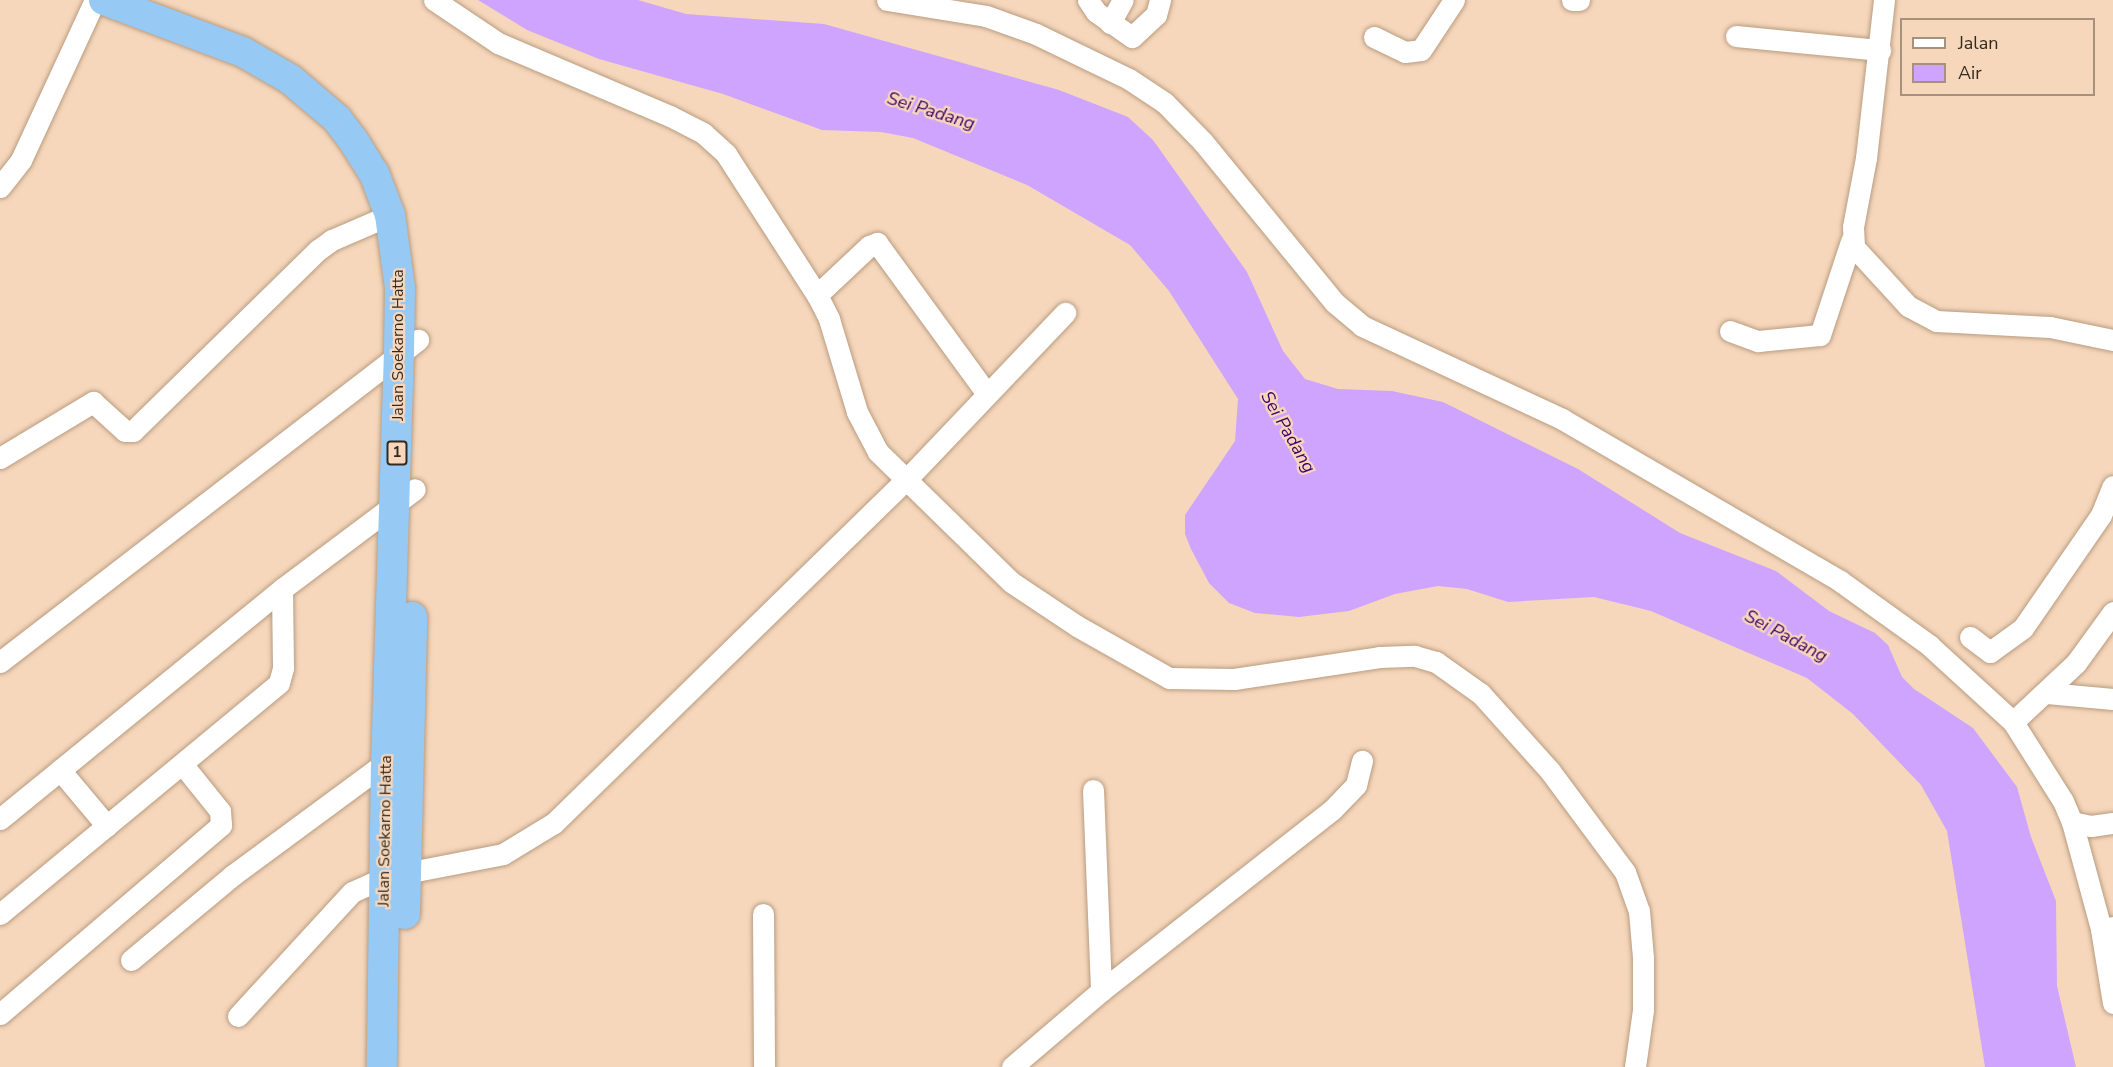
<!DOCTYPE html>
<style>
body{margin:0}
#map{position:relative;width:2113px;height:1067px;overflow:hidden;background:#f6d7bb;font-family:"Nunito Sans",sans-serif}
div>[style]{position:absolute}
.water>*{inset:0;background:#cfa4fe}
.roads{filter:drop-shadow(0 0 2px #b99c81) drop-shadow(0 0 2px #b99c81)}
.minor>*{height:21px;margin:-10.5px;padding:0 10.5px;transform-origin:10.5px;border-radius:10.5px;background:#fff}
.highway>*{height:30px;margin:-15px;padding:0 15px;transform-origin:15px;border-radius:15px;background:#97c9f5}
span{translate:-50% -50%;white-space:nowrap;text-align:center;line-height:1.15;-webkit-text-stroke:4.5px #f6d7bb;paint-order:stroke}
.shield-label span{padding:2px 4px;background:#f6d7bb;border:2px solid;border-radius:4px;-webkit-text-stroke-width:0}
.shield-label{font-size:15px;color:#34291e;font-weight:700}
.street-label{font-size:16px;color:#34291e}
.water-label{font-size:18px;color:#400068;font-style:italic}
.legend{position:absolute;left:1900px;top:18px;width:195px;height:78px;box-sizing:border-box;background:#f6d7bb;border:2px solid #a8917c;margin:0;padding:8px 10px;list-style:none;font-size:18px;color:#34291e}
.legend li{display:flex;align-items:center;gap:12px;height:30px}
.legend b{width:30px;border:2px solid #a8917c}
</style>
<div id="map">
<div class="water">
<i style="clip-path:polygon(478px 0,638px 0,686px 14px,824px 24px,1059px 90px,1128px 117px,1153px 140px,1247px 272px,1283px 351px,1305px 379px,1338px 389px,1392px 391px,1443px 402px,1578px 469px,1680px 533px,1776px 571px,1829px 611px,1875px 633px,1888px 645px,1902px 677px,1914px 689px,1973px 728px,2017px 787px,2031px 837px,2056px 901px,2057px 986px,2076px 1067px,1985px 1067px,1947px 831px,1921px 785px,1853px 714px,1807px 678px,1651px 611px,1594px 597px,1508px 602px,1467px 589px,1438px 586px,1395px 594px,1349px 611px,1299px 617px,1255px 613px,1229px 603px,1209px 583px,1191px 549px,1185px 534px,1185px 515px,1235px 441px,1238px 399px,1169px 291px,1130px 245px,1027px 185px,913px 138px,881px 132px,822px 130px,723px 94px,599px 59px,527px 30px)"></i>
</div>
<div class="roads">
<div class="minor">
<i style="left:434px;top:0;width:77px;rotate:33.9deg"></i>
<i style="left:498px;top:43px;width:187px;rotate:23deg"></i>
<i style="left:670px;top:116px;width:37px;rotate:27deg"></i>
<i style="left:703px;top:133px;width:31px;rotate:42deg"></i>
<i style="left:726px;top:154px;width:168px;rotate:57.2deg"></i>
<i style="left:817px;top:295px;width:27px;rotate:63deg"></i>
<i style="left:829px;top:319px;width:97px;rotate:73.2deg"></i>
<i style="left:857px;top:412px;width:45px;rotate:62.3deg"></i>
<i style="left:878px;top:452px;width:186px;rotate:44.3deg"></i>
<i style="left:1011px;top:582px;width:79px;rotate:33.7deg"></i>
<i style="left:1077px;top:626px;width:106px;rotate:29.5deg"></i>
<i style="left:1169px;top:678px;width:65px;rotate:0.9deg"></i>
<i style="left:1234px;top:679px;width:147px;rotate:-8.6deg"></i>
<i style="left:1379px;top:657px;width:36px;rotate:-2deg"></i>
<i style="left:1415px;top:656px;width:22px;rotate:16deg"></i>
<i style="left:1436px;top:662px;width:55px;rotate:35.4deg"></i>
<i style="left:1481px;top:694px;width:103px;rotate:48.1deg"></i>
<i style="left:1550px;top:771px;width:126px;rotate:53.4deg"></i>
<i style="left:1625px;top:872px;width:41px;rotate:70.3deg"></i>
<i style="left:1639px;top:911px;width:47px;rotate:85.1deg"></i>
<i style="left:1643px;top:958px;width:52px;rotate:90deg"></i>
<i style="left:1643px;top:1010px;width:58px;rotate:98deg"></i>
<i style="left:887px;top:0;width:100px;rotate:9.2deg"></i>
<i style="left:986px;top:16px;width:53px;rotate:19.8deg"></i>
<i style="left:1036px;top:34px;width:103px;rotate:25.8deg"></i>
<i style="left:1129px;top:79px;width:43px;rotate:33.7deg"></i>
<i style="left:1165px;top:103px;width:54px;rotate:45.7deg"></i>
<i style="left:1203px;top:142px;width:208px;rotate:50.7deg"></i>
<i style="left:1335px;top:303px;width:35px;rotate:40deg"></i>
<i style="left:1362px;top:326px;width:221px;rotate:24.9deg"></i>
<i style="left:1562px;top:419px;width:322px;rotate:30.2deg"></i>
<i style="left:1840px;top:581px;width:110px;rotate:35.7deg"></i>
<i style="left:1929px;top:645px;width:114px;rotate:42.5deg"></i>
<i style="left:1088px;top:0;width:14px;rotate:56deg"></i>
<i style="left:1096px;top:12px;width:44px;rotate:34.8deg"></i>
<i style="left:1132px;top:37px;width:33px;rotate:-43deg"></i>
<i style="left:1156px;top:15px;width:16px;rotate:-75deg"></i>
<i style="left:1572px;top:0;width:7px"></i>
<i style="left:1884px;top:0;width:159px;rotate:96.5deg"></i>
<i style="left:1866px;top:158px;width:70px;rotate:100.7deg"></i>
<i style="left:1853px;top:227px;width:20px;rotate:87deg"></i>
<i style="left:1854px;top:247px;width:80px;rotate:47.5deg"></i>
<i style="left:1908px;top:306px;width:32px;rotate:28deg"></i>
<i style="left:1936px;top:321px;width:114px;rotate:3deg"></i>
<i style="left:2050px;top:327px;width:64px;rotate:11.7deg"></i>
<i style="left:1110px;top:23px;width:26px;rotate:-61deg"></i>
<i style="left:1736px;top:36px;width:145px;rotate:5.6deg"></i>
<i style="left:1374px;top:37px;width:34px;rotate:26deg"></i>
<i style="left:1405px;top:52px;width:16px;rotate:-7deg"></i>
<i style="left:1421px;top:50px;width:60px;rotate:-56.6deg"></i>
<i style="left:0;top:187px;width:34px;rotate:-52deg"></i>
<i style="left:21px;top:160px;width:176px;rotate:-65.2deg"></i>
<i style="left:817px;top:295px;width:71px;rotate:-43.3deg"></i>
<i style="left:869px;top:246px;width:9px;rotate:-21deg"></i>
<i style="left:877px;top:243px;width:187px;rotate:53.9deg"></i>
<i style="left:1730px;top:331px;width:30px;rotate:20deg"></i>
<i style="left:1758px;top:341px;width:62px;rotate:-5.5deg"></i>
<i style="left:1820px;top:335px;width:99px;rotate:-71.7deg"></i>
<i style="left:0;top:458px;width:109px;rotate:-31.1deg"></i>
<i style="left:93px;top:402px;width:43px;rotate:42.2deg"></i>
<i style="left:125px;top:431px;width:8px"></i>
<i style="left:133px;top:431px;width:259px;rotate:-44.4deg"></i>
<i style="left:318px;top:250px;width:17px;rotate:-36deg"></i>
<i style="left:332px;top:240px;width:63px;rotate:-23.3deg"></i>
<i style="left:2113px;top:612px;width:63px;rotate:126deg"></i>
<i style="left:2076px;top:663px;width:86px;rotate:136.9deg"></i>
<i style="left:2013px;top:722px;width:93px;rotate:57.7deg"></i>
<i style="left:2063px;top:801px;width:23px;rotate:67deg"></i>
<i style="left:2072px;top:822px;width:19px;rotate:12deg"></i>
<i style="left:2091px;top:826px;width:22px;rotate:-8deg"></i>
<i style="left:1970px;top:637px;width:25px;rotate:37deg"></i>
<i style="left:1990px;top:652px;width:41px;rotate:-36deg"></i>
<i style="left:2023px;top:628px;width:137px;rotate:-55.4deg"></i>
<i style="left:2101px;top:515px;width:31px;rotate:-68deg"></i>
<i style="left:0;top:662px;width:528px;rotate:-37.61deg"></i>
<i style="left:2047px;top:693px;width:66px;rotate:5.2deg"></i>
<i style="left:60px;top:770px;width:73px;rotate:50deg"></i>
<i style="left:1093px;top:790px;width:201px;rotate:87.7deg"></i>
<i style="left:0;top:819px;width:364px;rotate:-39.2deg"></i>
<i style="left:282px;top:589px;width:166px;rotate:-36.9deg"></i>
<i style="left:2072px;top:822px;width:111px;rotate:74.8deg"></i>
<i style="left:2101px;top:929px;width:12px;rotate:-9deg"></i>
<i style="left:0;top:914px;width:362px;rotate:-39.6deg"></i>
<i style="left:279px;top:683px;width:16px;rotate:-75deg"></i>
<i style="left:283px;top:668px;width:79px;rotate:-90.7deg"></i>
<i style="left:763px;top:914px;width:153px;rotate:89.6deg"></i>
<i style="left:2101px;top:929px;width:75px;rotate:80.8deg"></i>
<i style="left:131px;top:960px;width:133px;rotate:-39.8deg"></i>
<i style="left:233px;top:875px;width:190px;rotate:-36.4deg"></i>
<i style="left:0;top:1014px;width:291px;rotate:-40.5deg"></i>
<i style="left:221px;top:825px;width:14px;rotate:-94deg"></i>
<i style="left:220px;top:811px;width:59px;rotate:-128.8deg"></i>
<i style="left:238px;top:1016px;width:168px;rotate:-47.4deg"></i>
<i style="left:352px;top:892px;width:36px;rotate:-24deg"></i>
<i style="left:385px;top:877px;width:120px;rotate:-11deg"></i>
<i style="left:503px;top:854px;width:60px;rotate:-31.3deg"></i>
<i style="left:554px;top:823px;width:491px;rotate:-44.3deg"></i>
<i style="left:906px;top:480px;width:231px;rotate:-46.4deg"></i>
<i style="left:1012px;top:1067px;width:117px;rotate:-40.5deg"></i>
<i style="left:1101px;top:991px;width:293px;rotate:-38.1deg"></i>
<i style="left:1332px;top:810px;width:35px;rotate:-46deg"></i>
<i style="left:1356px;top:785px;width:25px;rotate:-76deg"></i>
</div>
<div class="highway">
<i style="left:104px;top:0;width:148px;rotate:20.5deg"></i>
<i style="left:243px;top:52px;width:54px;rotate:29.9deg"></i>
<i style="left:290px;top:79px;width:62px;rotate:40.4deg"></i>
<i style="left:337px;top:119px;width:26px;rotate:53deg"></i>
<i style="left:353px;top:140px;width:39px;rotate:58deg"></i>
<i style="left:374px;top:173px;width:45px;rotate:69.1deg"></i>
<i style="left:390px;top:215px;width:74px;rotate:82.2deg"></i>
<i style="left:400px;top:288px;width:63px;rotate:90.9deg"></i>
<i style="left:399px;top:351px;width:411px;rotate:91.8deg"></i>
<i style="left:386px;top:762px;width:305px;rotate:90.8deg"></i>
<i style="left:405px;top:914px;width:297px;rotate:-88.6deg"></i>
</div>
</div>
<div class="shield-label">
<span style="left:397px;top:453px">1</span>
</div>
<div class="street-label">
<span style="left:398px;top:345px;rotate:-90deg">Jalan Soekarno Hatta</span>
<span style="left:385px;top:831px;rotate:-89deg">Jalan Soekarno Hatta</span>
</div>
<div class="water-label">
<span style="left:931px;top:111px;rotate:17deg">Sei Padang</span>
<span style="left:1288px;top:432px;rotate:60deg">Sei Padang</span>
<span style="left:1786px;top:636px;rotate:28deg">Sei Padang</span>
</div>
<ul class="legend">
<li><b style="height:8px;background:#fff"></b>Jalan</li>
<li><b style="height:16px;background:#cfa4fe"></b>Air</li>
</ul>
</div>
